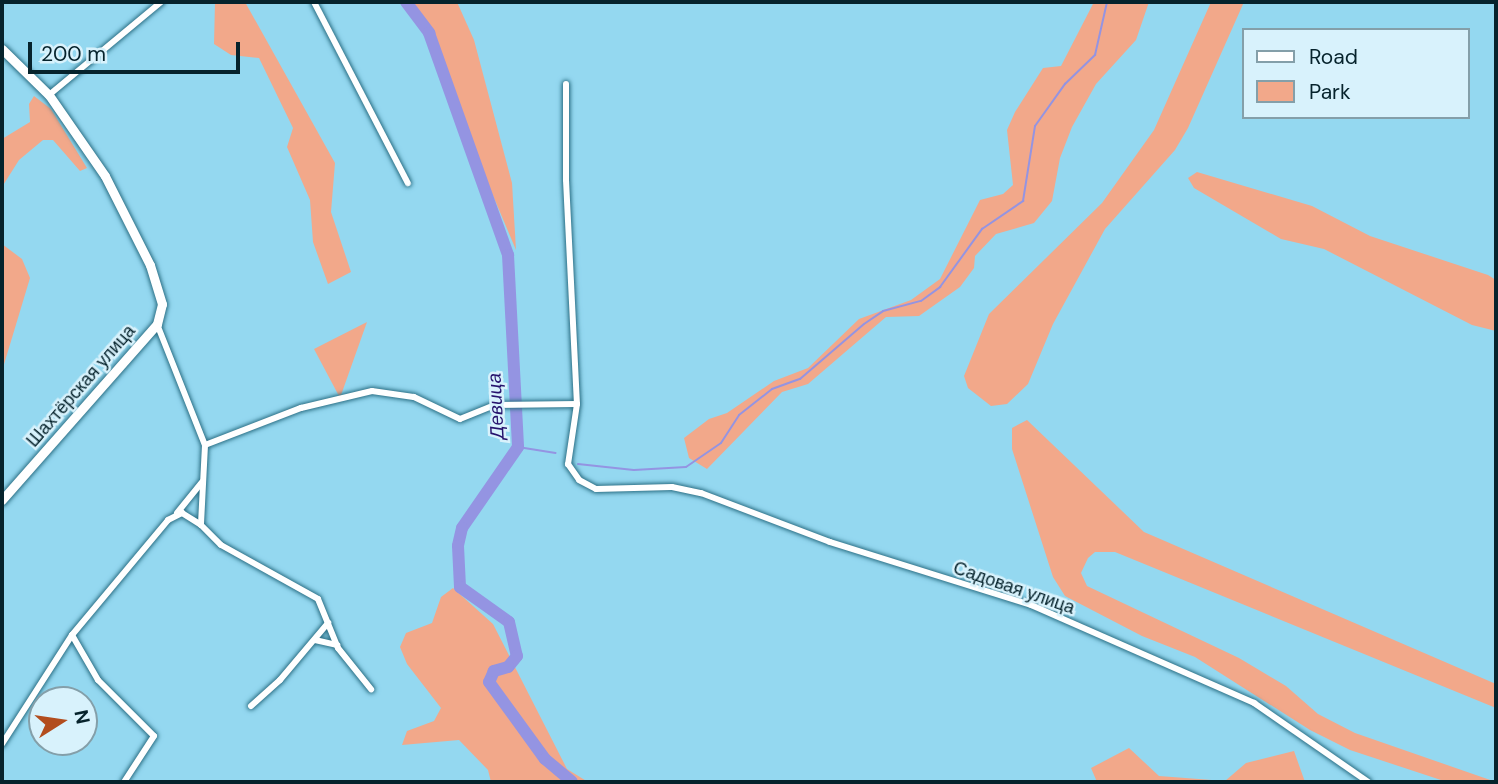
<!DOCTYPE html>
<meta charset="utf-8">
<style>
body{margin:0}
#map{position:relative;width:1498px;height:784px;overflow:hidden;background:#94d8f0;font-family:"DM Sans",sans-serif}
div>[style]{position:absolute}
.green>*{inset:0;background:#f2a88a}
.stream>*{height:2px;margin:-1px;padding:0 1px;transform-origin:1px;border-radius:1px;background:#9494e2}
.river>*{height:12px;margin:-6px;padding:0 6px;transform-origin:6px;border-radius:6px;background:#9494e2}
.roads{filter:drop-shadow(0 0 2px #2c7086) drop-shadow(0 0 2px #2c7086)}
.street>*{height:6px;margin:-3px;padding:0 3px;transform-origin:3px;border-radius:3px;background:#fff}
.secondary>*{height:9px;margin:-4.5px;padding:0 4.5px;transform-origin:4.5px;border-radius:4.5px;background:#fff}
span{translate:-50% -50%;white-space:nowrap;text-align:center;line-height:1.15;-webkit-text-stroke:5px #d8f2fc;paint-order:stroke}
.street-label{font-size:18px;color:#06232c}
.water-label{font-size:19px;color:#26136d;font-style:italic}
.frame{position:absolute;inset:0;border:4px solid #06232c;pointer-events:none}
.legend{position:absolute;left:1242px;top:28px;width:228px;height:91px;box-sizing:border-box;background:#d8f2fc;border:2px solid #849fa9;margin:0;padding:9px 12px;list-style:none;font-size:21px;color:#06232c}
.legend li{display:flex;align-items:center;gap:14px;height:35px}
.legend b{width:35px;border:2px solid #849fa9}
.north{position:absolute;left:28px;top:686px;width:70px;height:70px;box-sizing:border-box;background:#d8f2fc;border:2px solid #849fa9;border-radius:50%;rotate:78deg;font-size:19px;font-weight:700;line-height:28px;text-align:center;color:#06232c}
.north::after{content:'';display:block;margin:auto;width:24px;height:32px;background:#b24d1e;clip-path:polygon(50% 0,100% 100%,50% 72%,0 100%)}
.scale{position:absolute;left:28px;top:42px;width:212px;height:32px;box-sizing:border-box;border:4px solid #06232c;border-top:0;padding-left:9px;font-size:21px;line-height:24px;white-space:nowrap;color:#06232c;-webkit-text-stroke:5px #d8f2fc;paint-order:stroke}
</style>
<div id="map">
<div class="green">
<i style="clip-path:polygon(215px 2px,245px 2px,335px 163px,331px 212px,351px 272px,328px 284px,313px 242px,310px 200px,287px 147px,293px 128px,259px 58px,231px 55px,214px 44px)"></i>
<i style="clip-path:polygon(411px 2px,457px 2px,474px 40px,512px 183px,516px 250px)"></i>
<i style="clip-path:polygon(1094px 2px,1149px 2px,1136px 40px,1096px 84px,1072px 127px,1060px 158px,1052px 201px,1034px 223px,996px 234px,975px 256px,974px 268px,960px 287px,919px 316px,886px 317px,808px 384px,782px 392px,707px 469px,689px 458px,684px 438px,709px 419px,727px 413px,774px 381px,808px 368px,859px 319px,911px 300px,940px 279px,980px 200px,1003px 194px,1013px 185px,1007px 130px,1015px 112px,1043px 68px,1061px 66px)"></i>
<i style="clip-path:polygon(1211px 2px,1244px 2px,1188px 128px,1175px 150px,1105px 229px,1053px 324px,1028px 384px,1007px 404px,991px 406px,968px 388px,964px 376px,989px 314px,1102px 203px,1154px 130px)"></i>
<i style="clip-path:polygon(34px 96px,51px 109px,87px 168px,80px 171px,53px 140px,43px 140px,19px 160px,2px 187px,2px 139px,30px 122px,29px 104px)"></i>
<i style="clip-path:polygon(1197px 172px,1312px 206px,1370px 236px,1488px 275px,1496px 280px,1496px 331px,1472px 325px,1324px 249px,1281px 239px,1194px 188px,1188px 178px)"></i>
<i style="clip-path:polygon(2px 244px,22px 259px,30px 278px,2px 371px)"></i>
<i style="clip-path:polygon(367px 322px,340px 398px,314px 349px)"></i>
<i style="clip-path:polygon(1027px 420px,1144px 532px,1496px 684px,1496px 708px,1115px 552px,1095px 552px,1088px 558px,1081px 573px,1087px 586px,1239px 658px,1286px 686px,1318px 714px,1355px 733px,1496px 782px,1447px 782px,1350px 750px,1310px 730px,1195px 657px,1142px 636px,1065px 596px,1053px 577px,1012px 449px,1012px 428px)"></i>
<i style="clip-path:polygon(453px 588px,493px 624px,567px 769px,588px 782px,491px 782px,488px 770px,459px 740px,402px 745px,407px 731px,434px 721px,441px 708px,407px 664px,400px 647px,406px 633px,432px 623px,441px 597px)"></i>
<i style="clip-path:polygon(1129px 748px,1159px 776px,1225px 781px,1246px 763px,1294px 751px,1305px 782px,1097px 782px,1091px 768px)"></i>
</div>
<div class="stream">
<i style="left:518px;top:447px;width:38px;rotate:9deg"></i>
<i style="left:578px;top:464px;width:56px;rotate:6.1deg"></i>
<i style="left:634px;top:470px;width:52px;rotate:-3.3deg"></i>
<i style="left:686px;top:467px;width:42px;rotate:-34.4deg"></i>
<i style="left:721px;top:443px;width:33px;rotate:-57deg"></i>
<i style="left:739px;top:415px;width:42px;rotate:-38.2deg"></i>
<i style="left:772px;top:389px;width:30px;rotate:-20deg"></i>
<i style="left:800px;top:379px;width:84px;rotate:-40.7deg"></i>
<i style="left:864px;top:324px;width:23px;rotate:-34deg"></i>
<i style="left:883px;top:311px;width:39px;rotate:-15deg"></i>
<i style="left:921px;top:301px;width:24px;rotate:-36deg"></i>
<i style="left:940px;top:287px;width:72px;rotate:-54.1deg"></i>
<i style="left:982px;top:229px;width:50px;rotate:-34.3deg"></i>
<i style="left:1023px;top:201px;width:76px;rotate:-80.9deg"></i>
<i style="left:1035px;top:126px;width:52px;rotate:-54.5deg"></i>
<i style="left:1065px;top:84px;width:42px;rotate:-44deg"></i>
<i style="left:1095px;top:55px;width:54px;rotate:-77.2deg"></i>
</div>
<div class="river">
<i style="left:406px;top:2px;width:39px;rotate:53deg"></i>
<i style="left:429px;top:33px;width:236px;rotate:70.4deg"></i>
<i style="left:508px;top:255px;width:192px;rotate:87deg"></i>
<i style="left:518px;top:447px;width:98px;rotate:124.7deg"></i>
<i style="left:462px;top:528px;width:18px;rotate:103deg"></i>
<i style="left:458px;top:546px;width:41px;rotate:87.2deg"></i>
<i style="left:460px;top:587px;width:60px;rotate:35.5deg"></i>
<i style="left:509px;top:622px;width:35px;rotate:77deg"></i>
<i style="left:517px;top:656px;width:14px;rotate:129deg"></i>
<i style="left:508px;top:667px;width:15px;rotate:164deg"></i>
<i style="left:494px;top:671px;width:12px;rotate:114deg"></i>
<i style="left:489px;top:682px;width:95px;rotate:54deg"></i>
<i style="left:545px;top:759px;width:35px;rotate:40deg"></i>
</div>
<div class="roads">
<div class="street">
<i style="left:314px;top:2px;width:204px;rotate:62.6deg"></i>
<i style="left:566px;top:84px;width:96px;rotate:90deg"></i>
<i style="left:566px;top:180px;width:224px;rotate:87.2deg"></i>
<i style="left:577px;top:404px;width:61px;rotate:98.5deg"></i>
<i style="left:568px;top:464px;width:19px;rotate:55deg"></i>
<i style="left:579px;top:480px;width:19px;rotate:28deg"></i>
<i style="left:596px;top:489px;width:76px;rotate:-1.5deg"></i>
<i style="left:672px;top:487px;width:30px;rotate:12deg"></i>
<i style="left:701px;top:493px;width:138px;rotate:20.8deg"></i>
<i style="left:830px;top:542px;width:211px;rotate:17.4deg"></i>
<i style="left:1031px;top:605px;width:244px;rotate:23.7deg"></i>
<i style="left:1254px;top:703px;width:139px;rotate:34.7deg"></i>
<i style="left:49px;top:95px;width:146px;rotate:-39.7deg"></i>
<i style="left:157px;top:324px;width:130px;rotate:68.4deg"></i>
<i style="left:205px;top:445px;width:80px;rotate:92.9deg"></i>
<i style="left:201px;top:525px;width:28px;rotate:45deg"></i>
<i style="left:221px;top:545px;width:111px;rotate:29.1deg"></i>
<i style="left:318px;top:599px;width:53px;rotate:67.8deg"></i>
<i style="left:338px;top:648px;width:53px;rotate:51.2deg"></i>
<i style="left:205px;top:445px;width:103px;rotate:-21.1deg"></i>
<i style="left:301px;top:408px;width:73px;rotate:-13.5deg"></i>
<i style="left:372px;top:391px;width:42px;rotate:8.1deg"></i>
<i style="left:414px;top:397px;width:51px;rotate:25.6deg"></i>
<i style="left:460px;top:419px;width:38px;rotate:-22deg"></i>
<i style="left:495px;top:405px;width:82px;rotate:-0.7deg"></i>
<i style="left:177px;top:513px;width:40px;rotate:-51deg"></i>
<i style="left:72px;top:635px;width:52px;rotate:60deg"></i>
<i style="left:98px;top:680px;width:79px;rotate:45deg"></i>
<i style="left:154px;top:736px;width:55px;rotate:123.1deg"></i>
<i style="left:315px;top:640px;width:23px;rotate:13deg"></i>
<i style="left:251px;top:706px;width:39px;rotate:-42deg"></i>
<i style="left:280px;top:680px;width:75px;rotate:-49.9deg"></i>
<i style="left:2px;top:744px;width:130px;rotate:-57.3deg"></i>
<i style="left:72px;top:635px;width:150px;rotate:-50.1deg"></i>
<i style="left:168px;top:520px;width:16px;rotate:-27deg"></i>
<i style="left:182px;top:513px;width:22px;rotate:32deg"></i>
</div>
<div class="secondary">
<i style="left:2px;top:49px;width:66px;rotate:44.4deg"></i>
<i style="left:49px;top:95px;width:98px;rotate:55.3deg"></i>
<i style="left:105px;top:176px;width:100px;rotate:63.2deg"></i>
<i style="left:150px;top:265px;width:41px;rotate:72.9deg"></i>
<i style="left:162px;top:304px;width:21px;rotate:104deg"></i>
<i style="left:157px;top:324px;width:235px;rotate:131.4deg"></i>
</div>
</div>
<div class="street-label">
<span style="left:81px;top:386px;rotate:-49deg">Шахтёрская улица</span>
<span style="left:1014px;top:588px;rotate:19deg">Садовая улица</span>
</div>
<div class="water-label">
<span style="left:496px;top:406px;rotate:-93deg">Девица</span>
</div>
<div class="frame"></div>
<ul class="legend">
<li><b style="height:9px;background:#fff"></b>Road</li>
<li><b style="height:19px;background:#f2a88a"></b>Park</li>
</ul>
<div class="north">N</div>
<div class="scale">200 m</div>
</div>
